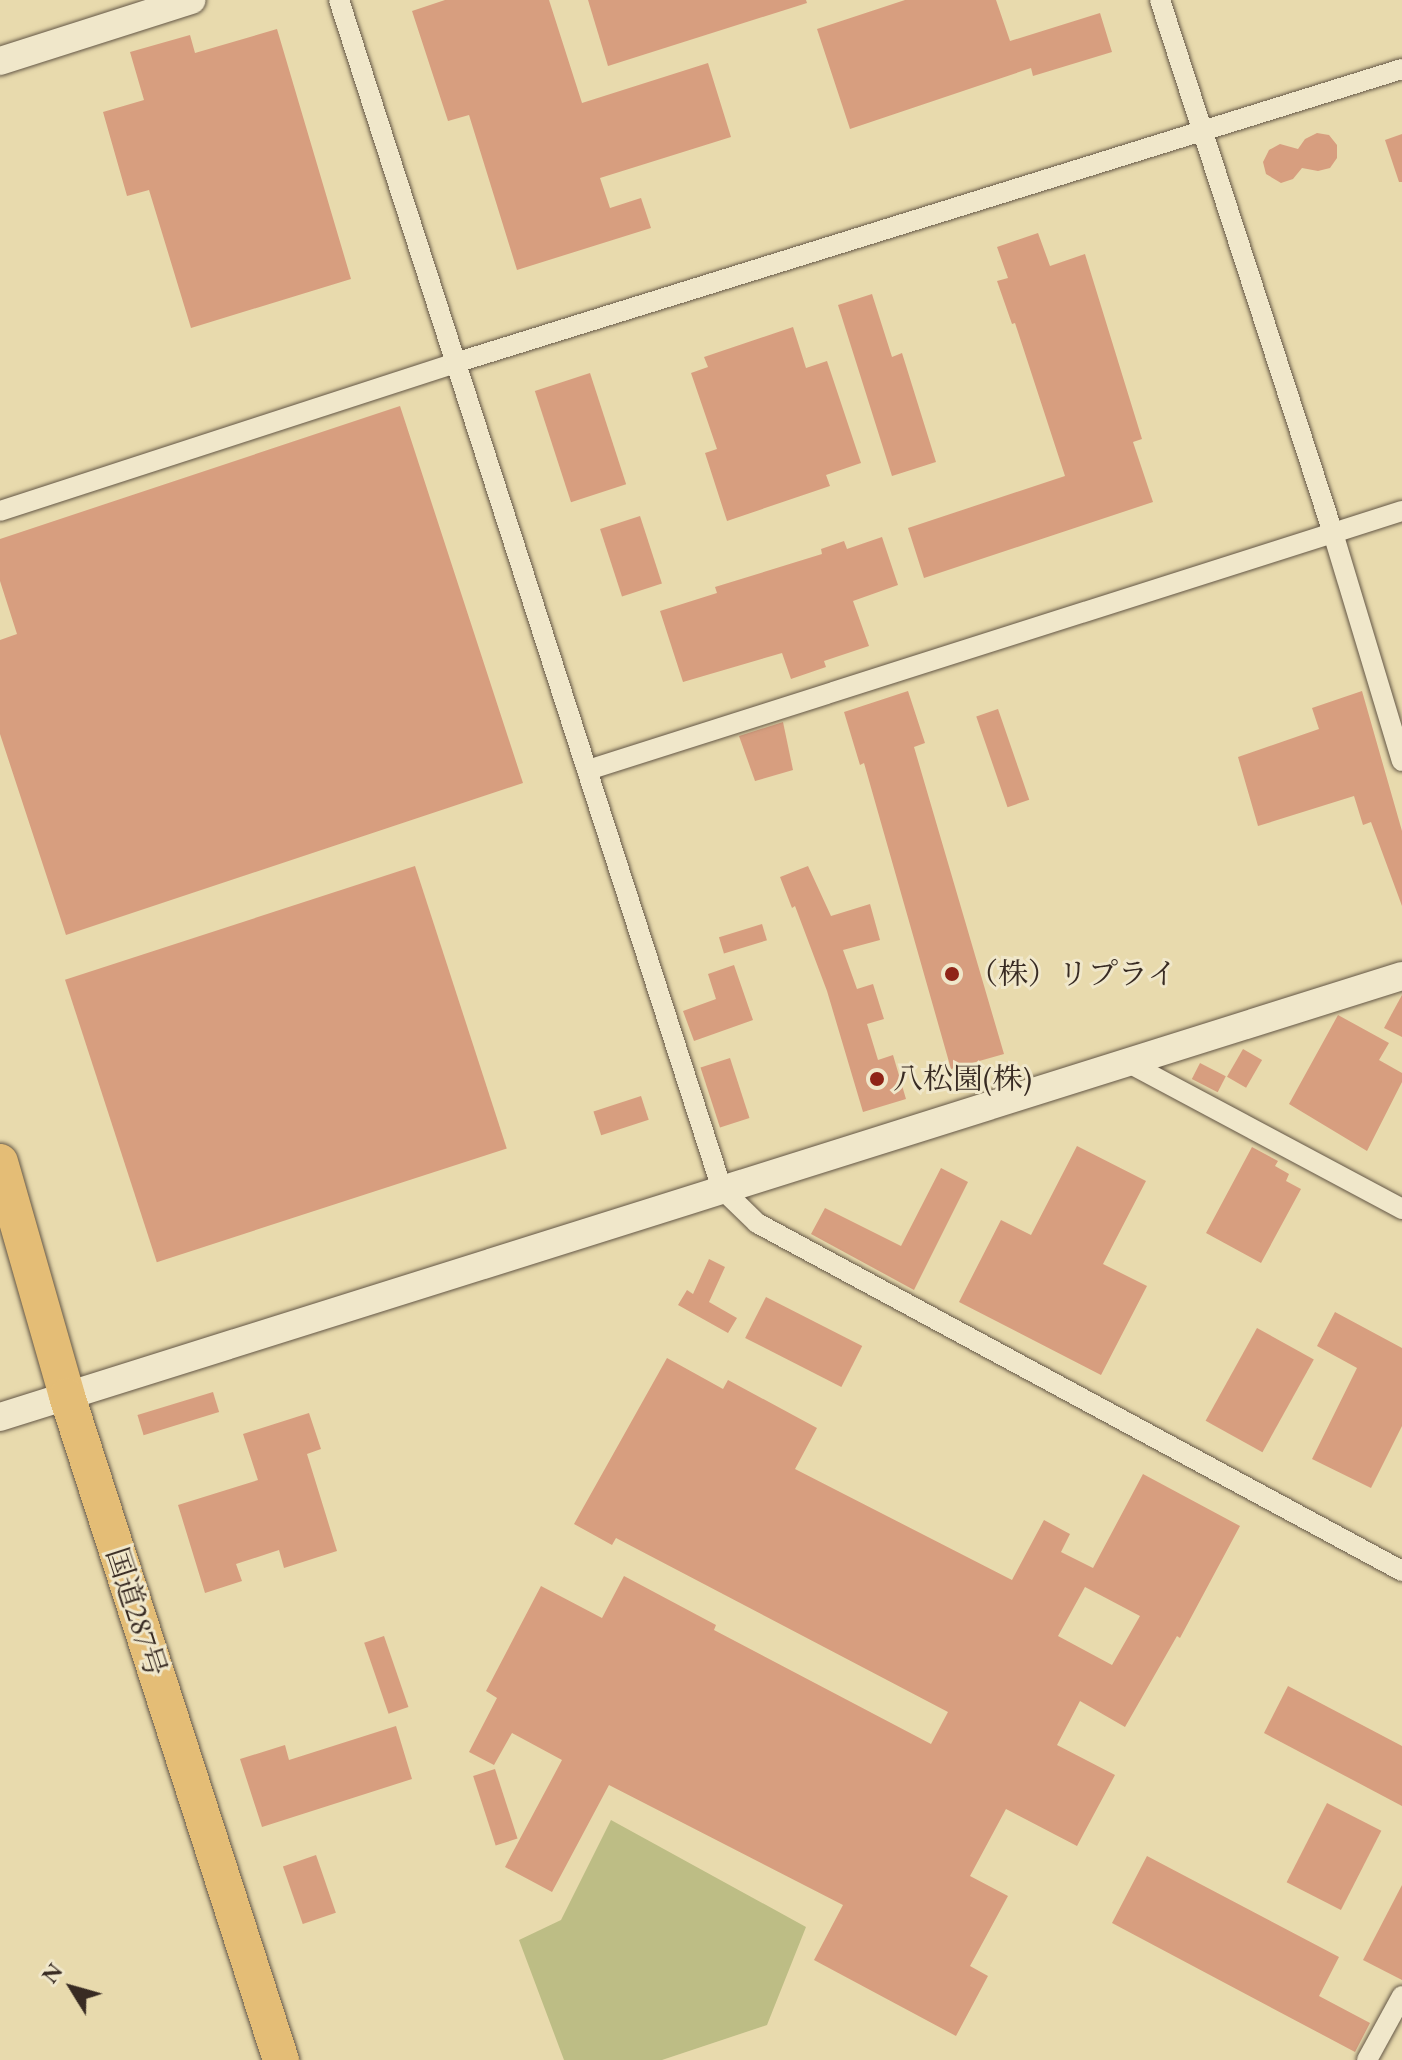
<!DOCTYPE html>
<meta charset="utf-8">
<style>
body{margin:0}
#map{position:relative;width:1402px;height:2060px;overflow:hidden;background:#e8daad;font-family:"EB Garamond","Noto Serif JP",serif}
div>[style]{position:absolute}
.green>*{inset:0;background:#bdbd85}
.building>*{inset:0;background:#d79e7f;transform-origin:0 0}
.roads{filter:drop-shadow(0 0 2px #645746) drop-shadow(0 0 2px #645746)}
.street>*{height:20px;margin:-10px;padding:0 10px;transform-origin:10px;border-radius:10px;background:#f0e7ca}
.secondary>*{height:28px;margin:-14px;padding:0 14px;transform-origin:14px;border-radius:14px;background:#f0e7ca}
.highway>*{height:36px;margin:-18px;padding:0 18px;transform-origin:18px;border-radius:18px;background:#e4bd76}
.dots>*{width:22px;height:22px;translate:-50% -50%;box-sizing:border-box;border:4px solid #f0e7ca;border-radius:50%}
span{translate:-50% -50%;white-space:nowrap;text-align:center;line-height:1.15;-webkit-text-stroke:6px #f0e7ca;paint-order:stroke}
.poi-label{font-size:30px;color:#382b23}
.left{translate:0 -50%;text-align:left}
.street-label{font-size:30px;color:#382b23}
.north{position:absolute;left:32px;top:1948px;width:80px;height:80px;-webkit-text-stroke:6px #f0e7ca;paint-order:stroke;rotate:307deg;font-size:22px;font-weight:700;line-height:32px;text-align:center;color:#382b23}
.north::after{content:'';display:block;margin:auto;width:28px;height:36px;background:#382b23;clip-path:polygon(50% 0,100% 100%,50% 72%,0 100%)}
</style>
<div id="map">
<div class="green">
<i style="clip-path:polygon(611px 1820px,806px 1927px,767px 2025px,662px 2060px,564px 2060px,519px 1940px,561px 1920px)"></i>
</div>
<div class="building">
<i style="clip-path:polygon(445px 0,549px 0,582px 103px,708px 63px,731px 137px,600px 178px,610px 208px,641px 198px,651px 228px,517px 270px,469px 115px,448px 121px,412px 11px)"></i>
<i style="clip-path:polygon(588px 0,806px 0,807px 3px,608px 66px)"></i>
<i style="clip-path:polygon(905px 0,996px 0,1010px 41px,1100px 13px,1112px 52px,1033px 76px,1031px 68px,850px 129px,817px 29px)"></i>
<i style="clip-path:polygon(277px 29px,351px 279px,191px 328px,149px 190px,127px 196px,103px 112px,144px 100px,130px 52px,190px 35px,195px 53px)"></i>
<i style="clip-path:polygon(1317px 133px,1329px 135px,1337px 145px,1337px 158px,1330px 168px,1318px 171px,1302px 168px,1293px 179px,1281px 183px,1266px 174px,1263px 162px,1269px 150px,1280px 144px,1298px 149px,1305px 139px)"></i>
<i style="clip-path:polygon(1402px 134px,1402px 182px,1399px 182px,1385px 140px)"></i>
<i style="clip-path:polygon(1038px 233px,1050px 266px,1085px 254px,1142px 439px,1133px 442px,1153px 502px,924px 578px,908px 528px,1065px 476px,1015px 323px,1012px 324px,997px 281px,1008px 278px,997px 247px)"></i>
<i style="clip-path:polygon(872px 294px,892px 357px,902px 353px,936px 462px,892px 476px,838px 305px)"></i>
<i style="clip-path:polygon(793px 327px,806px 368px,827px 361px,861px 463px,826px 475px,830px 486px,727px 521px,705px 453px,717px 449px,691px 373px,708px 367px,704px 357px)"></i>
<i style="left:590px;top:373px;width:117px;height:58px;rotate:72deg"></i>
<i style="clip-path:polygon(400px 406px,523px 783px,66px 935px,0 734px,0 640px,17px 634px,0 581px,0 539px)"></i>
<i style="left:640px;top:516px;width:71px;height:42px;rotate:72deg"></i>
<i style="clip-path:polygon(882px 537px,898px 585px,853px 601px,869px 646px,824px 661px,826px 667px,791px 679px,782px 653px,683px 682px,660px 611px,717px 593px,715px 587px,822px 554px,821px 549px,844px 541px,847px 549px)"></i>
<i style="clip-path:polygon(908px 691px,925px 743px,914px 747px,1004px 1054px,951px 1069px,864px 763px,860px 765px,844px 712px)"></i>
<i style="clip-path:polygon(1362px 691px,1402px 831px,1402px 906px,1371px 822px,1363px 825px,1354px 796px,1258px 826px,1238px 757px,1319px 729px,1312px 708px)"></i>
<i style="left:998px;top:709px;width:96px;height:23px;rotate:71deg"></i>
<i style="clip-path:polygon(783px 722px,793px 770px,755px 781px,739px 736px)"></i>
<i style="left:415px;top:866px;width:297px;height:368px;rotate:72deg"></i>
<i style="clip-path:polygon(808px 866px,831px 916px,870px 904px,880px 940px,843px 950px,857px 989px,873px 984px,884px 1019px,867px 1024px,878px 1060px,893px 1055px,906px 1099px,863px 1112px,827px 991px,795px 906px,792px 908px,780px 877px)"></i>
<i style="left:762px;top:924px;width:17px;height:45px;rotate:73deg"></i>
<i style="clip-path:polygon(734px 965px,753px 1020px,694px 1041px,683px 1011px,716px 999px,708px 974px)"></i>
<i style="clip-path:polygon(1402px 995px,1402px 1037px,1384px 1028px)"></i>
<i style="clip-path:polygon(1338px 1015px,1389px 1043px,1379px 1060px,1402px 1073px,1402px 1082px,1367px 1151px,1289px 1104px)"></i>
<i style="left:1243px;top:1049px;width:22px;height:32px;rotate:30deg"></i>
<i style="left:730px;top:1058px;width:63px;height:31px;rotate:72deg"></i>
<i style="left:1200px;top:1063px;width:29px;height:18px;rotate:27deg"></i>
<i style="left:641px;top:1096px;width:25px;height:50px;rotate:72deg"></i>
<i style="clip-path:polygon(1077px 1146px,1146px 1181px,1103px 1264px,1147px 1286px,1101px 1375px,959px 1302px,1001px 1220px,1031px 1235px)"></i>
<i style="clip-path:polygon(1252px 1147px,1278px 1161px,1275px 1166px,1289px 1174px,1286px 1181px,1301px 1189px,1261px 1263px,1206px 1233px)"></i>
<i style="clip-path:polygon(941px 1168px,968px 1182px,914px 1290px,811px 1234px,825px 1208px,901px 1246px)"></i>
<i style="clip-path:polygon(709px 1259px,725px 1267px,709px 1302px,737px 1318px,728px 1333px,678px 1305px,687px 1290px,693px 1294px)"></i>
<i style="left:766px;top:1297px;width:108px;height:46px;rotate:27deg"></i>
<i style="clip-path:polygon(1335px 1312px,1402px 1348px,1402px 1426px,1371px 1488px,1312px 1459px,1357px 1368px,1317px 1346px)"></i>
<i style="left:1257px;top:1328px;width:65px;height:106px;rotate:29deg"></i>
<i style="clip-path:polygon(evenodd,667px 1358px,723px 1389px,728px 1380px,817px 1428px,795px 1469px,1012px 1580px,1044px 1520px,1070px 1534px,1061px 1552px,1093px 1568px,1143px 1474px,1240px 1526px,1180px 1638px,1177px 1636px,1125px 1727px,1080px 1701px,1057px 1745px,1115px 1775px,1077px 1846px,1006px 1809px,970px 1876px,1008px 1896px,970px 1966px,988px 1976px,956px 2036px,814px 1960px,843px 1905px,609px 1785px,552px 1892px,505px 1867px,562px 1760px,512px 1733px,494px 1765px,469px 1752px,497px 1698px,486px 1691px,541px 1586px,602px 1618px,624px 1576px,716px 1625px,714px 1630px,931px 1744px,948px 1712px,616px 1538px,612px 1545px,574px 1524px,667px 1358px,1085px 1587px,1140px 1616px,1112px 1665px,1058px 1636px,1085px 1587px)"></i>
<i style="left:213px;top:1392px;width:21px;height:79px;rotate:73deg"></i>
<i style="clip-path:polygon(309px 1413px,321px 1449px,307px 1454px,337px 1551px,284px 1568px,279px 1550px,236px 1564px,242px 1581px,205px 1593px,178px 1505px,258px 1480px,243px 1434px)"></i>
<i style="left:384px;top:1636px;width:75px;height:21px;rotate:71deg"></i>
<i style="clip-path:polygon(1288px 1686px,1402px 1746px,1402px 1806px,1264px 1733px)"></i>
<i style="clip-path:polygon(396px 1726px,412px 1779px,262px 1827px,240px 1759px,285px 1745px,289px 1760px)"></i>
<i style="left:495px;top:1769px;width:73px;height:23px;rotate:72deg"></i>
<i style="left:1327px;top:1803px;width:61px;height:89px;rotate:27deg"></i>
<i style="left:316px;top:1855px;width:61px;height:35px;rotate:71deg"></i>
<i style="clip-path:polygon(1147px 1856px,1339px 1957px,1319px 1996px,1370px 2023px,1355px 2052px,1112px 1923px)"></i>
<i style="clip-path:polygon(1402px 1885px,1402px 1980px,1363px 1960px)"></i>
</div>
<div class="roads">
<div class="street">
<i style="left:339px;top:0;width:1249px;rotate:72.15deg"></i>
<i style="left:722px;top:1189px;width:49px;rotate:44.2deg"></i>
<i style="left:757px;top:1223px;width:733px;rotate:28.35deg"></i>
<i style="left:1160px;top:0;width:560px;rotate:72.02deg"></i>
<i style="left:1333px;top:533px;width:238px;rotate:73.2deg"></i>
<i style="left:0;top:511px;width:478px;rotate:-18deg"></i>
<i style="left:455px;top:363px;width:992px;rotate:-17.25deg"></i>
<i style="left:588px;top:770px;width:854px;rotate:-17.65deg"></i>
<i style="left:1125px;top:1061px;width:314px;rotate:28.1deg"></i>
<i style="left:1367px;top:2060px;width:73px;rotate:-61.3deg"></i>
</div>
<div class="secondary">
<i style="left:0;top:61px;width:201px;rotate:-17.7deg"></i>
<i style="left:0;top:1417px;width:1470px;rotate:-17.46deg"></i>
</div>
<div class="highway">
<i style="left:0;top:1162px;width:243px;rotate:74deg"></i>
<i style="left:67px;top:1396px;width:698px;rotate:72.14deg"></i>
</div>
</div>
<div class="dots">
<i style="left:952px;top:974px;background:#8f2418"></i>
<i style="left:877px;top:1079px;background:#8f2418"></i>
</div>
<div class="poi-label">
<span class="left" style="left:968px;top:974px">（株）リプライ</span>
<span class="left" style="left:893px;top:1079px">八松園(株)</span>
</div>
<div class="street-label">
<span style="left:136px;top:1612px;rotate:72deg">国道287号</span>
</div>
<div class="north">N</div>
</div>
